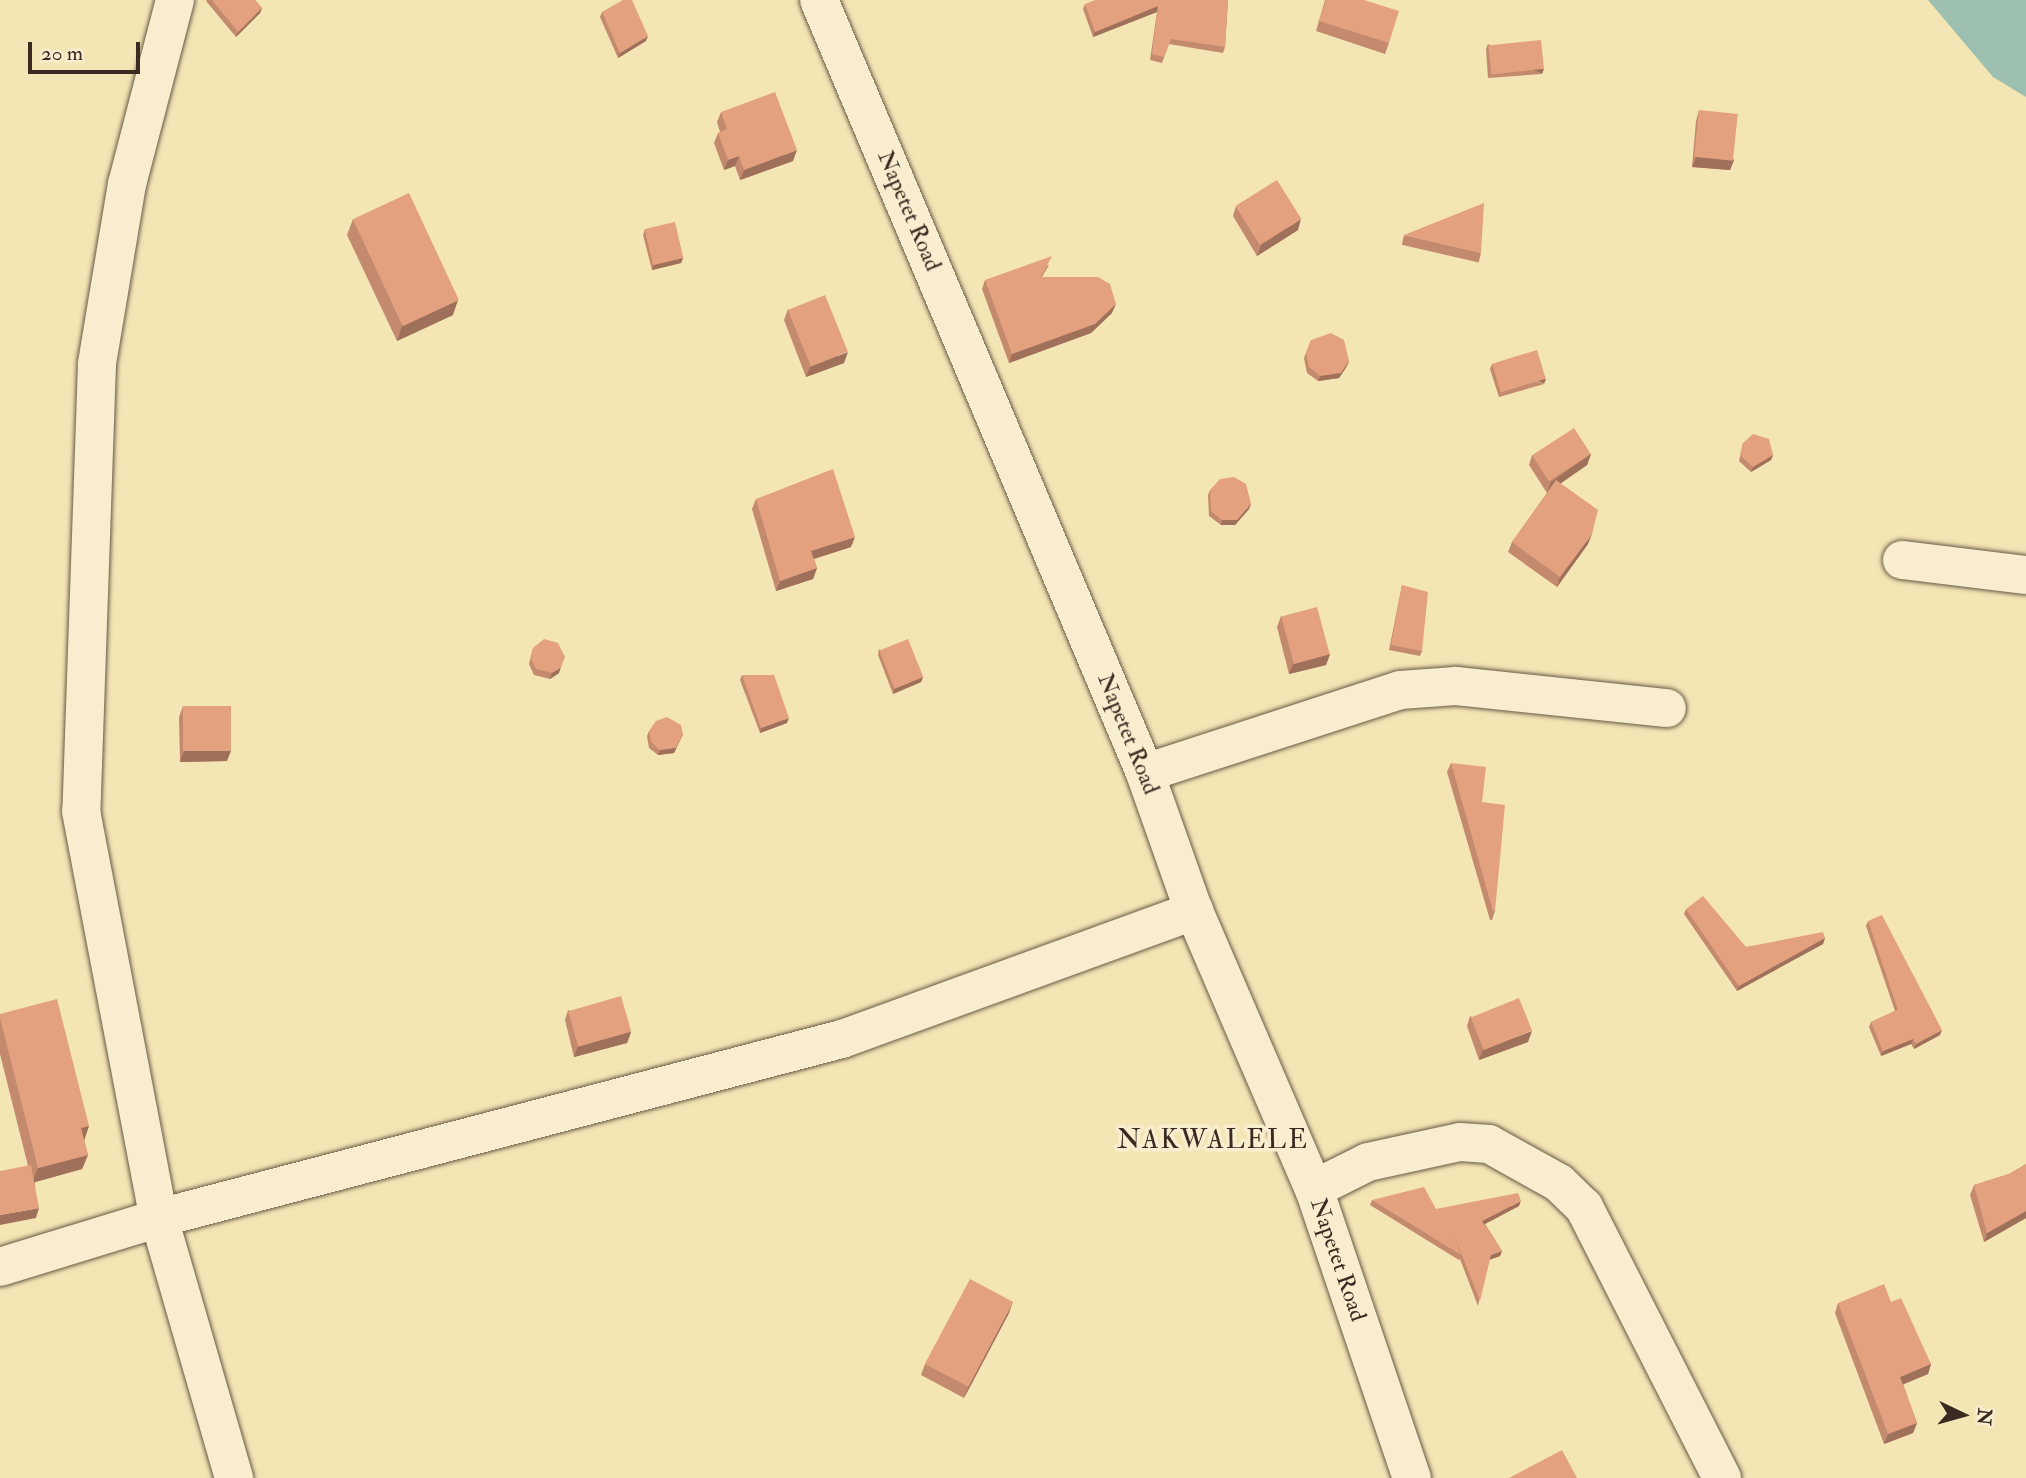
<!DOCTYPE html>
<style>
body{margin:0}
#map{position:relative;width:2026px;height:1478px;overflow:hidden;background:#f4e5b5;font-family:"IM FELL Double Pica",serif}
div>[style]{position:absolute}
.water>*{inset:0;background:#9cbfb0}
.roads{filter:drop-shadow(0 0 2px #685a46) drop-shadow(0 0 2px #685a46)}
.street>*{height:38px;margin:-19px;padding:0 19px;transform-origin:19px;border-radius:19px;background:#f8eecf}
.secondary>*{height:38px;margin:-19px;padding:0 19px;transform-origin:19px;border-radius:19px;background:#f8eecf}
.wall>*{inset:0;background:#c38a6e;transform-origin:0 0}
.shaded-wall>*{inset:0;background:#9f715a;transform-origin:0 0}
.building>*{inset:0;background:#e3a180;transform-origin:0 0}
span{translate:-50% -50%;white-space:nowrap;text-align:center;line-height:1.15;-webkit-text-stroke:7px #f8eecf;paint-order:stroke}
.street-label{font-size:23px;color:#392b21}
.quarter-label{font-size:26px;color:#392b21;letter-spacing:2px}
.north{position:absolute;left:1928px;top:1380px;width:70px;height:70px;-webkit-text-stroke:5px #f8eecf;paint-order:stroke;rotate:95deg;font-size:19px;font-weight:700;line-height:28px;text-align:center;color:#392b21}
.north::after{content:'';display:block;margin:auto;width:24px;height:32px;background:#392b21;clip-path:polygon(50% 0,100% 100%,50% 72%,0 100%)}
.scale{position:absolute;left:28px;top:42px;width:112px;height:32px;box-sizing:border-box;border:4px solid #392b21;border-top:0;padding-left:9px;font-size:21px;line-height:24px;white-space:nowrap;color:#392b21;-webkit-text-stroke:5px #f8eecf;paint-order:stroke}
</style>
<div id="map">
<div class="water">
<i style="clip-path:polygon(1928px 0,2026px 0,2026px 97px,1993px 77px)"></i>
</div>
<div class="roads">
<div class="street">
<i style="left:175px;top:0;width:190px;rotate:104.6deg"></i>
<i style="left:127px;top:184px;width:182px;rotate:99.5deg"></i>
<i style="left:97px;top:364px;width:447px;rotate:92deg"></i>
<i style="left:81px;top:811px;width:414px;rotate:79.2deg"></i>
<i style="left:159px;top:1218px;width:271px;rotate:73.9deg"></i>
<i style="left:1902px;top:560px;width:125px;rotate:6.9deg"></i>
<i style="left:1145px;top:773px;width:268px;rotate:-18deg"></i>
<i style="left:1400px;top:690px;width:56px;rotate:-4.1deg"></i>
<i style="left:1456px;top:686px;width:212px;rotate:6deg"></i>
<i style="left:1314px;top:1189px;width:60px;rotate:-26.6deg"></i>
<i style="left:1368px;top:1162px;width:94px;rotate:-12.3deg"></i>
<i style="left:1460px;top:1142px;width:29px;rotate:4deg"></i>
<i style="left:1489px;top:1144px;width:80px;rotate:29.1deg"></i>
<i style="left:1559px;top:1183px;width:35px;rotate:44deg"></i>
<i style="left:1584px;top:1207px;width:304px;rotate:63deg"></i>
<i style="left:0;top:1267px;width:166px;rotate:-17.1deg"></i>
<i style="left:159px;top:1218px;width:706px;rotate:-14.69deg"></i>
<i style="left:842px;top:1039px;width:375px;rotate:-20deg"></i>
</div>
<div class="secondary">
<i style="left:819px;top:0;width:839px;rotate:67.13deg"></i>
<i style="left:1145px;top:773px;width:146px;rotate:70.5deg"></i>
<i style="left:1194px;top:911px;width:303px;rotate:66.7deg"></i>
<i style="left:1314px;top:1189px;width:305px;rotate:71.3deg"></i>
</div>
</div>
<div class="wall">
<i style="clip-path:polygon(207px 0,255px 0,262px 8px,260px 13px,236px 37px,206px 1px)"></i>
<i style="clip-path:polygon(1228px 0,1225px 47px,1223px 53px,1169px 44px,1162px 63px,1150px 60px,1157px 12px,1093px 37px,1083px 9px,1085px 4px)"></i>
<i style="clip-path:polygon(1325px 0,1364px 0,1389px 43px,1385px 54px,1316px 31px)"></i>
<i style="clip-path:polygon(602px 12px,646px 41px,618px 58px,600px 17px)"></i>
<i style="clip-path:polygon(1488px 44px,1542px 74px,1488px 78px,1486px 49px)"></i>
<i style="clip-path:polygon(1699px 110px,1734px 160px,1730px 170px,1692px 167px,1696px 121px)"></i>
<i style="clip-path:polygon(721px 112px,793px 161px,740px 180px,735px 166px,724px 170px,714px 143px,718px 133px,720px 132px,717px 122px)"></i>
<i style="clip-path:polygon(1236px 206px,1298px 230px,1257px 256px,1233px 216px)"></i>
<i style="clip-path:polygon(353px 219px,453px 315px,397px 341px,347px 235px)"></i>
<i style="clip-path:polygon(645px 229px,683px 258px,681px 263px,652px 270px,643px 235px)"></i>
<i style="left:1404px;top:235px;width:79px;height:10px;rotate:13deg"></i>
<i style="clip-path:polygon(1049px 265px,1042px 277px,1112px 313px,1091px 333px,1009px 363px,982px 289px,985px 280px)"></i>
<i style="clip-path:polygon(788px 309px,844px 363px,806px 377px,784px 320px)"></i>
<i style="clip-path:polygon(1311px 340px,1347px 366px,1339px 378px,1318px 381px,1307px 373px,1304px 358px)"></i>
<i style="clip-path:polygon(1492px 364px,1544px 384px,1499px 397px,1490px 369px)"></i>
<i style="clip-path:polygon(1743px 443px,1773px 455px,1771px 460px,1751px 472px,1739px 461px)"></i>
<i style="clip-path:polygon(1591px 454px,1587px 465px,1561px 483px,1588px 544px,1557px 587px,1508px 552px,1512px 542px,1547px 493px,1529px 465px,1532px 455px)"></i>
<i style="clip-path:polygon(1210px 490px,1251px 504px,1249px 509px,1235px 525px,1221px 525px,1209px 516px,1208px 495px)"></i>
<i style="clip-path:polygon(756px 499px,851px 547px,814px 559px,817px 568px,813px 579px,776px 591px,752px 509px)"></i>
<i style="clip-path:polygon(1402px 585px,1422px 651px,1420px 656px,1389px 650px)"></i>
<i style="clip-path:polygon(1281px 616px,1330px 654px,1326px 665px,1289px 674px,1277px 627px)"></i>
<i style="clip-path:polygon(533px 648px,559px 673px,550px 679px,534px 675px,529px 664px)"></i>
<i style="clip-path:polygon(879px 649px,923px 677px,921px 682px,893px 694px,878px 655px)"></i>
<i style="clip-path:polygon(742px 675px,787px 723px,760px 733px,740px 680px)"></i>
<i style="clip-path:polygon(183px 706px,227px 761px,180px 762px,179px 717px)"></i>
<i style="clip-path:polygon(649px 731px,683px 734px,674px 753px,658px 755px,649px 748px,647px 736px)"></i>
<i style="clip-path:polygon(1451px 763px,1482px 802px,1495px 911px,1492px 920px,1490px 920px,1447px 772px)"></i>
<i style="clip-path:polygon(1686px 909px,1746px 947px,1825px 938px,1823px 944px,1737px 991px,1684px 914px)"></i>
<i style="clip-path:polygon(1868px 921px,1940px 1035px,1914px 1049px,1911px 1044px,1881px 1056px,1869px 1027px,1871px 1022px,1895px 1011px,1866px 926px)"></i>
<i style="clip-path:polygon(568px 1010px,631px 1032px,627px 1043px,574px 1057px,565px 1020px)"></i>
<i style="clip-path:polygon(0 1014px,89px 1126px,84px 1140px,88px 1155px,82px 1169px,35px 1182px,36px 1218px,28px 1166px,0 1054px)"></i>
<i style="clip-path:polygon(1470px 1016px,1528px 1042px,1479px 1060px,1467px 1026px)"></i>
<i style="clip-path:polygon(2026px 1164px,2026px 1218px,1984px 1242px,1970px 1195px,1974px 1185px,2009px 1174px)"></i>
<i style="clip-path:polygon(1372px 1200px,1436px 1209px,1519px 1206px,1485px 1224px,1502px 1251px,1500px 1256px,1489px 1260px,1478px 1306px,1460px 1259px,1459px 1260px,1370px 1205px)"></i>
<i style="clip-path:polygon(1891px 1302px,1931px 1364px,1928px 1374px,1903px 1384px,1917px 1423px,1913px 1433px,1884px 1444px,1835px 1313px,1838px 1303px)"></i>
<i style="clip-path:polygon(1009px 1313px,964px 1398px,921px 1375px,925px 1364px)"></i>
</div>
<div class="shaded-wall">
<i style="clip-path:polygon(1158px 6px,1157px 12px,1093px 37px,1095px 32px)"></i>
<i style="clip-path:polygon(262px 8px,260px 13px,236px 37px,238px 32px)"></i>
<i style="clip-path:polygon(648px 36px,646px 41px,618px 58px,620px 53px)"></i>
<i style="left:1544px;top:69px;width:5px;height:54px;rotate:112deg"></i>
<i style="clip-path:polygon(797px 150px,793px 161px,740px 180px,744px 170px)"></i>
<i style="clip-path:polygon(739px 156px,735px 166px,724px 170px,728px 160px)"></i>
<i style="clip-path:polygon(1696px 157px,1734px 160px,1730px 170px,1692px 167px)"></i>
<i style="clip-path:polygon(1301px 219px,1298px 230px,1257px 256px,1261px 245px)"></i>
<i style="clip-path:polygon(683px 258px,681px 263px,652px 270px,654px 265px)"></i>
<i style="clip-path:polygon(458px 300px,453px 315px,397px 341px,402px 326px)"></i>
<i style="clip-path:polygon(1116px 304px,1112px 313px,1091px 333px,1009px 363px,1012px 354px)"></i>
<i style="clip-path:polygon(848px 352px,844px 363px,806px 377px,810px 367px)"></i>
<i style="clip-path:polygon(1349px 361px,1347px 366px,1339px 378px,1318px 381px,1320px 376px)"></i>
<i style="left:1546px;top:379px;width:5px;height:47px;rotate:112deg"></i>
<i style="clip-path:polygon(1591px 454px,1587px 465px,1547px 493px,1551px 482px)"></i>
<i style="clip-path:polygon(1773px 455px,1771px 460px,1751px 472px,1753px 467px)"></i>
<i style="clip-path:polygon(1251px 504px,1249px 509px,1235px 525px,1221px 525px,1222px 520px)"></i>
<i style="clip-path:polygon(1592px 534px,1588px 544px,1557px 587px,1560px 577px)"></i>
<i style="clip-path:polygon(855px 537px,851px 547px,807px 561px,811px 551px)"></i>
<i style="clip-path:polygon(817px 568px,813px 579px,776px 591px,780px 581px)"></i>
<i style="clip-path:polygon(1330px 654px,1326px 665px,1289px 674px,1293px 664px)"></i>
<i style="clip-path:polygon(561px 667px,559px 673px,550px 679px,552px 673px)"></i>
<i style="clip-path:polygon(923px 677px,921px 682px,893px 694px,895px 688px)"></i>
<i style="clip-path:polygon(789px 718px,787px 723px,760px 733px,761px 728px)"></i>
<i style="clip-path:polygon(683px 734px,674px 753px,658px 755px,660px 750px)"></i>
<i style="clip-path:polygon(184px 751px,231px 751px,227px 761px,180px 762px)"></i>
<i style="clip-path:polygon(1825px 938px,1823px 944px,1737px 991px,1739px 986px)"></i>
<i style="clip-path:polygon(1942px 1030px,1940px 1035px,1914px 1049px,1916px 1044px)"></i>
<i style="clip-path:polygon(1532px 1031px,1528px 1042px,1479px 1060px,1483px 1050px)"></i>
<i style="clip-path:polygon(631px 1032px,627px 1043px,574px 1057px,578px 1046px)"></i>
<i style="clip-path:polygon(1913px 1039px,1911px 1044px,1881px 1056px,1883px 1051px)"></i>
<i style="clip-path:polygon(89px 1126px,84px 1141px,81px 1128px)"></i>
<i style="clip-path:polygon(88px 1155px,82px 1169px,32px 1183px,38px 1168px)"></i>
<i style="clip-path:polygon(1521px 1201px,1519px 1206px,1481px 1226px,1482px 1221px)"></i>
<i style="clip-path:polygon(39px 1208px,36px 1218px,0 1225px,0 1215px)"></i>
<i style="clip-path:polygon(2026px 1211px,2026px 1218px,1984px 1242px,1987px 1233px)"></i>
<i style="clip-path:polygon(1502px 1251px,1500px 1256px,1489px 1260px,1491px 1255px)"></i>
<i style="clip-path:polygon(1013px 1302px,1009px 1313px,964px 1398px,968px 1388px)"></i>
<i style="clip-path:polygon(1931px 1364px,1928px 1374px,1897px 1387px,1900px 1377px)"></i>
<i style="clip-path:polygon(1917px 1423px,1913px 1433px,1884px 1444px,1888px 1434px)"></i>
</div>
<div class="building">
<i style="clip-path:polygon(212px 0,255px 0,262px 8px,238px 32px)"></i>
<i style="clip-path:polygon(623px 0,632px 0,648px 36px,620px 53px,602px 12px)"></i>
<i style="clip-path:polygon(1095px 0,1228px 0,1225px 47px,1171px 39px,1164px 57px,1152px 54px,1158px 6px,1095px 32px,1085px 4px)"></i>
<i style="clip-path:polygon(1326px 0,1364px 0,1399px 11px,1389px 43px,1319px 21px)"></i>
<i style="left:1541px;top:40px;width:29px;height:53px;rotate:84deg"></i>
<i style="clip-path:polygon(775px 92px,797px 150px,744px 170px,739px 156px,728px 160px,718px 133px,727px 129px,721px 112px)"></i>
<i style="left:1699px;top:110px;width:39px;height:47px;rotate:6deg"></i>
<i style="left:1277px;top:180px;width:46px;height:49px;rotate:58deg"></i>
<i style="left:409px;top:193px;width:118px;height:62px;rotate:65deg"></i>
<i style="clip-path:polygon(1484px 203px,1481px 253px,1404px 235px)"></i>
<i style="left:675px;top:222px;width:37px;height:31px;rotate:77deg"></i>
<i style="clip-path:polygon(1052px 256px,1041px 277px,1098px 277px,1110px 284px,1116px 304px,1095px 324px,1012px 354px,985px 280px)"></i>
<i style="left:825px;top:295px;width:61px;height:40px;rotate:68deg"></i>
<i style="clip-path:polygon(1331px 333px,1344px 340px,1349px 361px,1341px 373px,1320px 376px,1309px 367px,1306px 353px,1311px 340px)"></i>
<i style="left:1537px;top:350px;width:30px;height:47px;rotate:73deg"></i>
<i style="left:1574px;top:428px;width:31px;height:50px;rotate:57deg"></i>
<i style="clip-path:polygon(1753px 434px,1769px 439px,1773px 455px,1753px 467px,1741px 456px,1743px 443px)"></i>
<i style="clip-path:polygon(833px 469px,855px 537px,811px 551px,817px 568px,780px 581px,756px 499px)"></i>
<i style="clip-path:polygon(1234px 477px,1246px 484px,1251px 504px,1237px 520px,1222px 520px,1211px 511px,1210px 490px,1220px 479px)"></i>
<i style="clip-path:polygon(1556px 480px,1598px 510px,1592px 534px,1560px 577px,1512px 542px)"></i>
<i style="clip-path:polygon(1402px 585px,1428px 592px,1422px 651px,1391px 645px)"></i>
<i style="left:1317px;top:607px;width:49px;height:37px;rotate:75deg"></i>
<i style="clip-path:polygon(544px 639px,558px 643px,565px 657px,561px 667px,552px 673px,536px 669px,531px 659px,533px 648px)"></i>
<i style="left:908px;top:639px;width:41px;height:31px;rotate:68deg"></i>
<i style="clip-path:polygon(742px 675px,774px 675px,789px 718px,761px 728px)"></i>
<i style="left:183px;top:706px;width:48px;height:45px"></i>
<i style="clip-path:polygon(667px 717px,681px 725px,683px 734px,676px 748px,660px 750px,651px 742px,649px 731px,656px 721px)"></i>
<i style="clip-path:polygon(1451px 763px,1486px 767px,1482px 802px,1505px 805px,1495px 911px,1493px 911px)"></i>
<i style="clip-path:polygon(1703px 896px,1746px 947px,1823px 932px,1825px 938px,1739px 986px,1686px 909px)"></i>
<i style="clip-path:polygon(1882px 915px,1942px 1030px,1916px 1044px,1913px 1039px,1883px 1051px,1871px 1022px,1898px 1010px,1868px 921px)"></i>
<i style="left:621px;top:996px;width:37px;height:55px;rotate:74deg"></i>
<i style="left:1519px;top:998px;width:35px;height:52px;rotate:68deg"></i>
<i style="clip-path:polygon(57px 999px,89px 1126px,81px 1128px,88px 1155px,38px 1168px,0 1018px,0 1014px)"></i>
<i style="clip-path:polygon(2026px 1164px,2026px 1211px,1987px 1233px,1974px 1185px,2009px 1174px)"></i>
<i style="clip-path:polygon(31px 1165px,39px 1208px,0 1215px,0 1171px)"></i>
<i style="clip-path:polygon(1424px 1187px,1436px 1209px,1518px 1193px,1521px 1201px,1482px 1221px,1502px 1251px,1491px 1255px,1480px 1301px,1454px 1235px,1461px 1255px,1372px 1200px)"></i>
<i style="left:970px;top:1279px;width:49px;height:96px;rotate:28deg"></i>
<i style="clip-path:polygon(1884px 1284px,1891px 1302px,1901px 1298px,1931px 1364px,1900px 1377px,1917px 1423px,1888px 1434px,1838px 1303px)"></i>
<i style="clip-path:polygon(1562px 1450px,1577px 1478px,1509px 1478px)"></i>
</div>
<div class="street-label">
<span style="left:909px;top:211px;rotate:67deg">Napetet Road</span>
<span style="left:1128px;top:734px;rotate:68deg">Napetet Road</span>
<span style="left:1338px;top:1260px;rotate:71deg">Napetet Road</span>
</div>
<div class="quarter-label">
<span style="left:1213px;top:1141px">NAKWALELE</span>
</div>
<div class="north">N</div>
<div class="scale">20 m</div>
</div>
